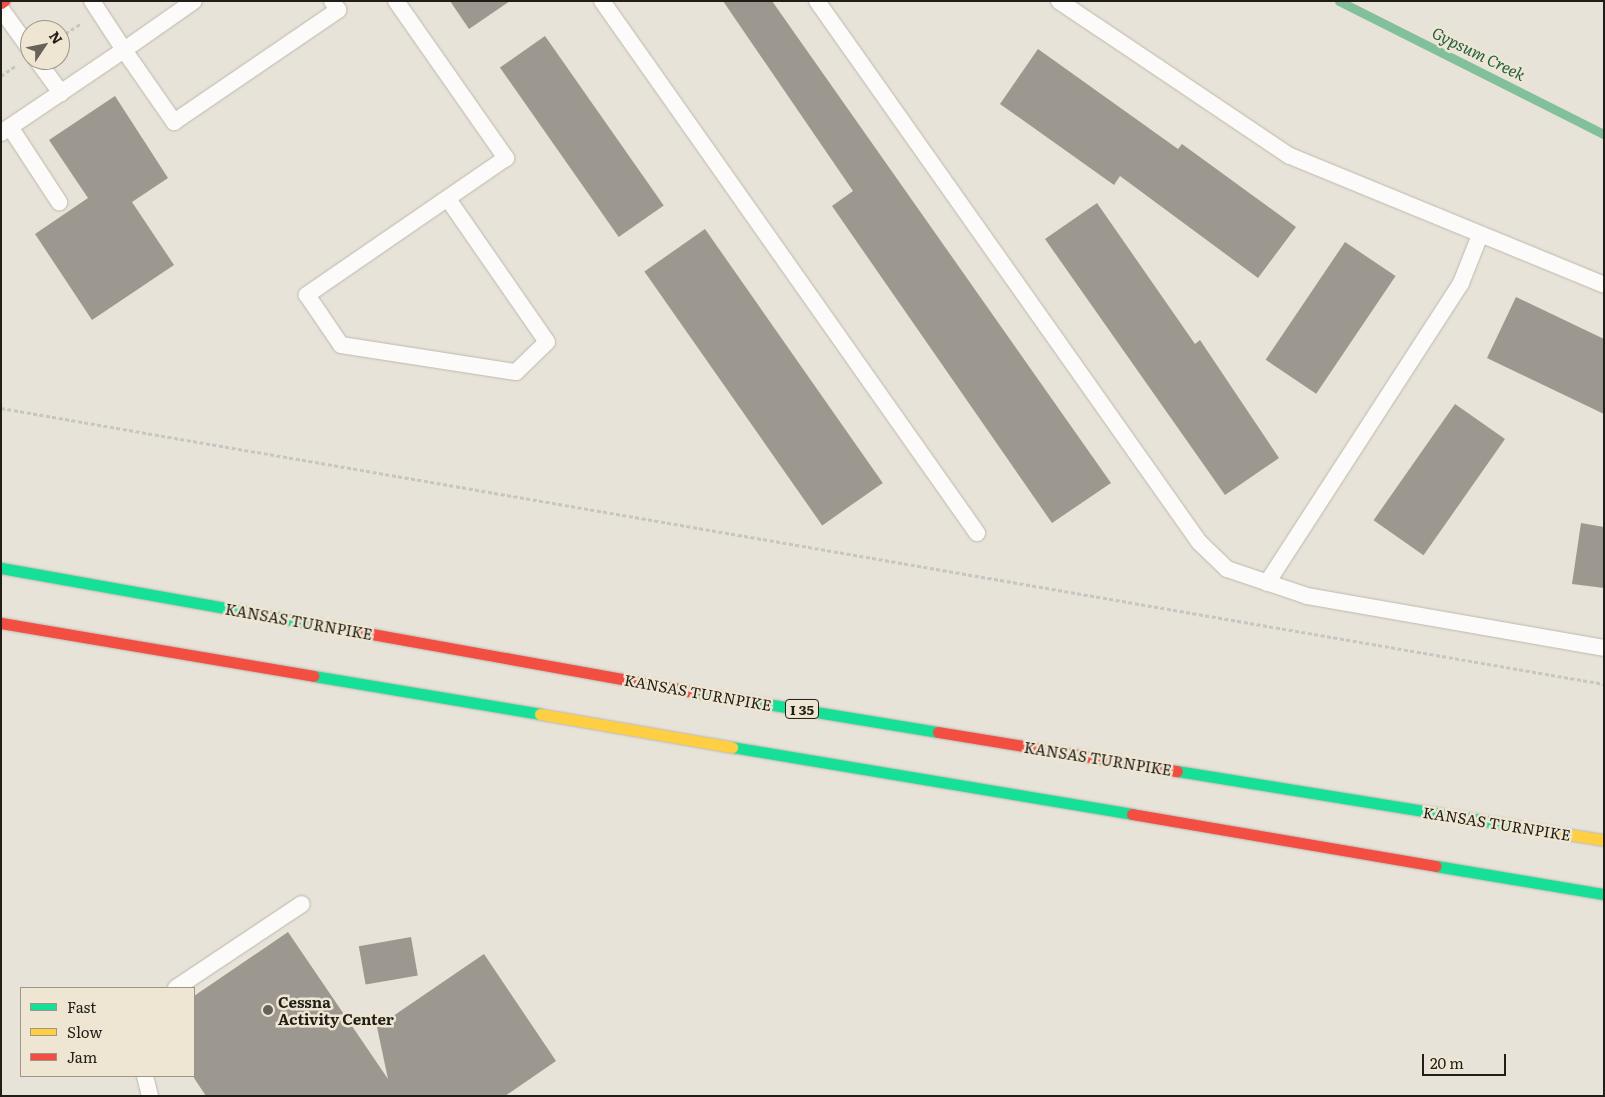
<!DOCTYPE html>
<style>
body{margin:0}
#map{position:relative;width:1605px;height:1097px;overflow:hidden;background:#e8e3d8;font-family:Literata,serif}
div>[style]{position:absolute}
.stream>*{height:9px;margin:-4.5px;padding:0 4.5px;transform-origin:4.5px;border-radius:4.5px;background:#82bf9b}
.building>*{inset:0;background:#9c978f;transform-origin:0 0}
.path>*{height:3px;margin-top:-1.5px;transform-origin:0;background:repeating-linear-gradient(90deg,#c8c6c2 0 4px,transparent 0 6.5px)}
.roads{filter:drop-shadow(0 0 1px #bcb8af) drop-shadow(0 0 1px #bcb8af)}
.lane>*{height:16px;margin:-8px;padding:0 8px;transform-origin:8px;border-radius:8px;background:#fcfbf9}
.fast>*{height:11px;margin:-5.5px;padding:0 5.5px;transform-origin:5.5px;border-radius:5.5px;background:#16e098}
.slow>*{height:11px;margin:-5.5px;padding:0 5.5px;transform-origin:5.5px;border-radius:5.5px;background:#ffcf43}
.jam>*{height:11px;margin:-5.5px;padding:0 5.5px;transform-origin:5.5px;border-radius:5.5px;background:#f24e42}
.dots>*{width:14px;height:14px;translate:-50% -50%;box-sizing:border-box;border:2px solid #eee6d2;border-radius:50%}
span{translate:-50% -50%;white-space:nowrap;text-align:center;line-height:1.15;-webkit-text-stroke:5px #eee6d2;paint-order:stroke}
.shield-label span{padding:1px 4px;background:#eee6d2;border:1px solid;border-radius:4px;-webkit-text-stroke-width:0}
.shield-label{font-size:14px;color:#211e17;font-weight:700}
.street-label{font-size:15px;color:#211e17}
.poi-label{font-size:15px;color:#211e17;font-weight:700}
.left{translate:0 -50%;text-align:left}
.water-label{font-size:16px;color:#206141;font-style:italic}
.frame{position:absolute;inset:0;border:2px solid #211e17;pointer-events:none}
.legend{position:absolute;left:20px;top:987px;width:175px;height:90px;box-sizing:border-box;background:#eee6d2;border:1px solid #9c9687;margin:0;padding:6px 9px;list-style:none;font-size:15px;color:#211e17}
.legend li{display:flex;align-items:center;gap:10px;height:25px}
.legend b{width:25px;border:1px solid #9c9687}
.north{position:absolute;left:20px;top:20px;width:50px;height:50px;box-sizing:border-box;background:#eee6d2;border:1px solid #9c9687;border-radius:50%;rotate:56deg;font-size:14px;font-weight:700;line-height:20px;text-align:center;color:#211e17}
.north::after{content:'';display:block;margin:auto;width:18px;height:22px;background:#67635b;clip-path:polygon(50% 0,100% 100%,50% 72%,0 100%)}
.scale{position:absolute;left:1422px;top:1054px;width:84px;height:22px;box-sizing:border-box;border:2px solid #211e17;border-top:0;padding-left:6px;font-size:15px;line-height:18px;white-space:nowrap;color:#211e17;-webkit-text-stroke:4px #eee6d2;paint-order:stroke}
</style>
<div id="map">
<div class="stream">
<i style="left:1339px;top:1px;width:297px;rotate:26.7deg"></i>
</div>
<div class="building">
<i style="clip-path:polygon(450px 1px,510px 1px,469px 29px)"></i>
<i style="clip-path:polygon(723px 1px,772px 1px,1111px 483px,1052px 523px,832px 206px,853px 191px)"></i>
<i style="left:545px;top:36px;width:207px;height:55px;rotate:55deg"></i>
<i style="clip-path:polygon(1038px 49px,1178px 149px,1182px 144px,1296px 227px,1258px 278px,1120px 176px,1114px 185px,1000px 104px)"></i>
<i style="clip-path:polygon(115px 96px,168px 178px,132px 202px,174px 265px,92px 320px,35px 234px,88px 198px,49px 140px)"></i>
<i style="clip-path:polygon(1097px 203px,1195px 344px,1200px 340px,1279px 458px,1225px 495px,1045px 239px)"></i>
<i style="left:705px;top:229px;width:310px;height:74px;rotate:55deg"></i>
<i style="left:1345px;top:242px;width:61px;height:142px;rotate:34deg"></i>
<i style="clip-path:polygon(1516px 297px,1604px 339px,1604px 414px,1487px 358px)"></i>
<i style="left:1455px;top:404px;width:61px;height:142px;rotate:35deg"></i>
<i style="clip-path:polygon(1581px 523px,1604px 527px,1604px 588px,1572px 584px)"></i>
<i style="clip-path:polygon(288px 932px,388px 1079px,377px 1027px,484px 954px,556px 1061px,505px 1096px,206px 1096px,194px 1078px,194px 996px)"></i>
<i style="left:411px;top:937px;width:39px;height:53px;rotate:80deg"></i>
</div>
<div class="path">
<i style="left:60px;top:37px;width:24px;rotate:-33deg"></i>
<i style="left:1px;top:76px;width:19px;rotate:-35deg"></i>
<i style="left:1px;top:408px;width:1627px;rotate:9.77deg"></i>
</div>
<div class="roads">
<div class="lane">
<i style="left:92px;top:1px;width:59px;rotate:56.9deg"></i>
<i style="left:124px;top:50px;width:85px;rotate:-35deg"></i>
<i style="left:396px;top:1px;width:192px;rotate:55deg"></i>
<i style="left:506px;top:158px;width:242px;rotate:145.5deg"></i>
<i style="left:307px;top:295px;width:60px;rotate:55.8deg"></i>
<i style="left:341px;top:345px;width:177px;rotate:8.8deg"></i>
<i style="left:516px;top:372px;width:43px;rotate:-44.1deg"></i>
<i style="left:547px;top:342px;width:174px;rotate:-124.7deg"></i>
<i style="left:602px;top:1px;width:651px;rotate:54.82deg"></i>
<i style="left:817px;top:1px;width:662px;rotate:54.77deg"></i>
<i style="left:1199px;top:542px;width:39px;rotate:44deg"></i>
<i style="left:1227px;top:569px;width:84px;rotate:18.6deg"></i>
<i style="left:1307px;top:596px;width:302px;rotate:9.9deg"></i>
<i style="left:1059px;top:1px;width:278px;rotate:33.9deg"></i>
<i style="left:1290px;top:156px;width:339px;rotate:22.3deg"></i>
<i style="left:1px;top:9px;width:49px;rotate:54.1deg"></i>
<i style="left:37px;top:60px;width:41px;rotate:54deg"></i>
<i style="left:10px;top:127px;width:90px;rotate:56.8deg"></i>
<i style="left:1px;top:133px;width:148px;rotate:-34deg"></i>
<i style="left:124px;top:50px;width:88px;rotate:55.2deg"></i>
<i style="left:174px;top:122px;width:199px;rotate:-34.3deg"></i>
<i style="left:338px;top:10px;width:11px;rotate:-124deg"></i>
<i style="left:1267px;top:583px;width:357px;rotate:-57.1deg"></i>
<i style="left:1461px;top:283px;width:52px;rotate:-68.4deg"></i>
<i style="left:176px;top:988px;width:151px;rotate:-33.7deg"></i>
<i style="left:145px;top:1076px;width:21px;rotate:76deg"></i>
</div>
<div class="fast">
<i style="left:1px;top:568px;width:337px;rotate:10.1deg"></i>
<i style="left:314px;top:676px;width:229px;rotate:9.5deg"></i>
<i style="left:694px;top:692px;width:247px;rotate:9.3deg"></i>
<i style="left:732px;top:747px;width:406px;rotate:9.5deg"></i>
<i style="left:1177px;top:771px;width:368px;rotate:9.2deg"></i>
<i style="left:1436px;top:866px;width:170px;rotate:9.5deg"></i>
</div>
<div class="slow">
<i style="left:540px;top:714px;width:195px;rotate:9.8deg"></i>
<i style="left:1540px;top:830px;width:65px;rotate:8.9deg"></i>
</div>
<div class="jam">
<i style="left:1px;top:3px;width:4px;rotate:-34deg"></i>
<i style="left:1px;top:623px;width:317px;rotate:9.6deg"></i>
<i style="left:333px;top:627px;width:367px;rotate:10.2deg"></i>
<i style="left:938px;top:732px;width:242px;rotate:9.3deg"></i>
<i style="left:1132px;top:814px;width:308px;rotate:9.7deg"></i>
</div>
</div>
<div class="dots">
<i style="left:268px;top:1010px;background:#67635b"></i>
</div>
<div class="shield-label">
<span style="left:802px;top:709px">I 35</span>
</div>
<div class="street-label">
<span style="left:299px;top:621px;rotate:10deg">KANSAS TURNPIKE</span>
<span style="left:698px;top:692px;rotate:10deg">KANSAS TURNPIKE</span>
<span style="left:1098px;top:758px;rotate:9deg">KANSAS TURNPIKE</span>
<span style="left:1497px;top:823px;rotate:9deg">KANSAS TURNPIKE</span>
</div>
<div class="poi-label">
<span class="left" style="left:278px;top:1010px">Cessna<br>Activity Center</span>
</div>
<div class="water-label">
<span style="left:1479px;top:53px;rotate:26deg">Gypsum Creek</span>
</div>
<div class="frame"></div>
<ul class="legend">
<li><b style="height:6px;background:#16e098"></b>Fast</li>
<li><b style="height:6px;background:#ffcf43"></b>Slow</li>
<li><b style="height:6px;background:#f24e42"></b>Jam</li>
</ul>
<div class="north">N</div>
<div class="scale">20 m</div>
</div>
